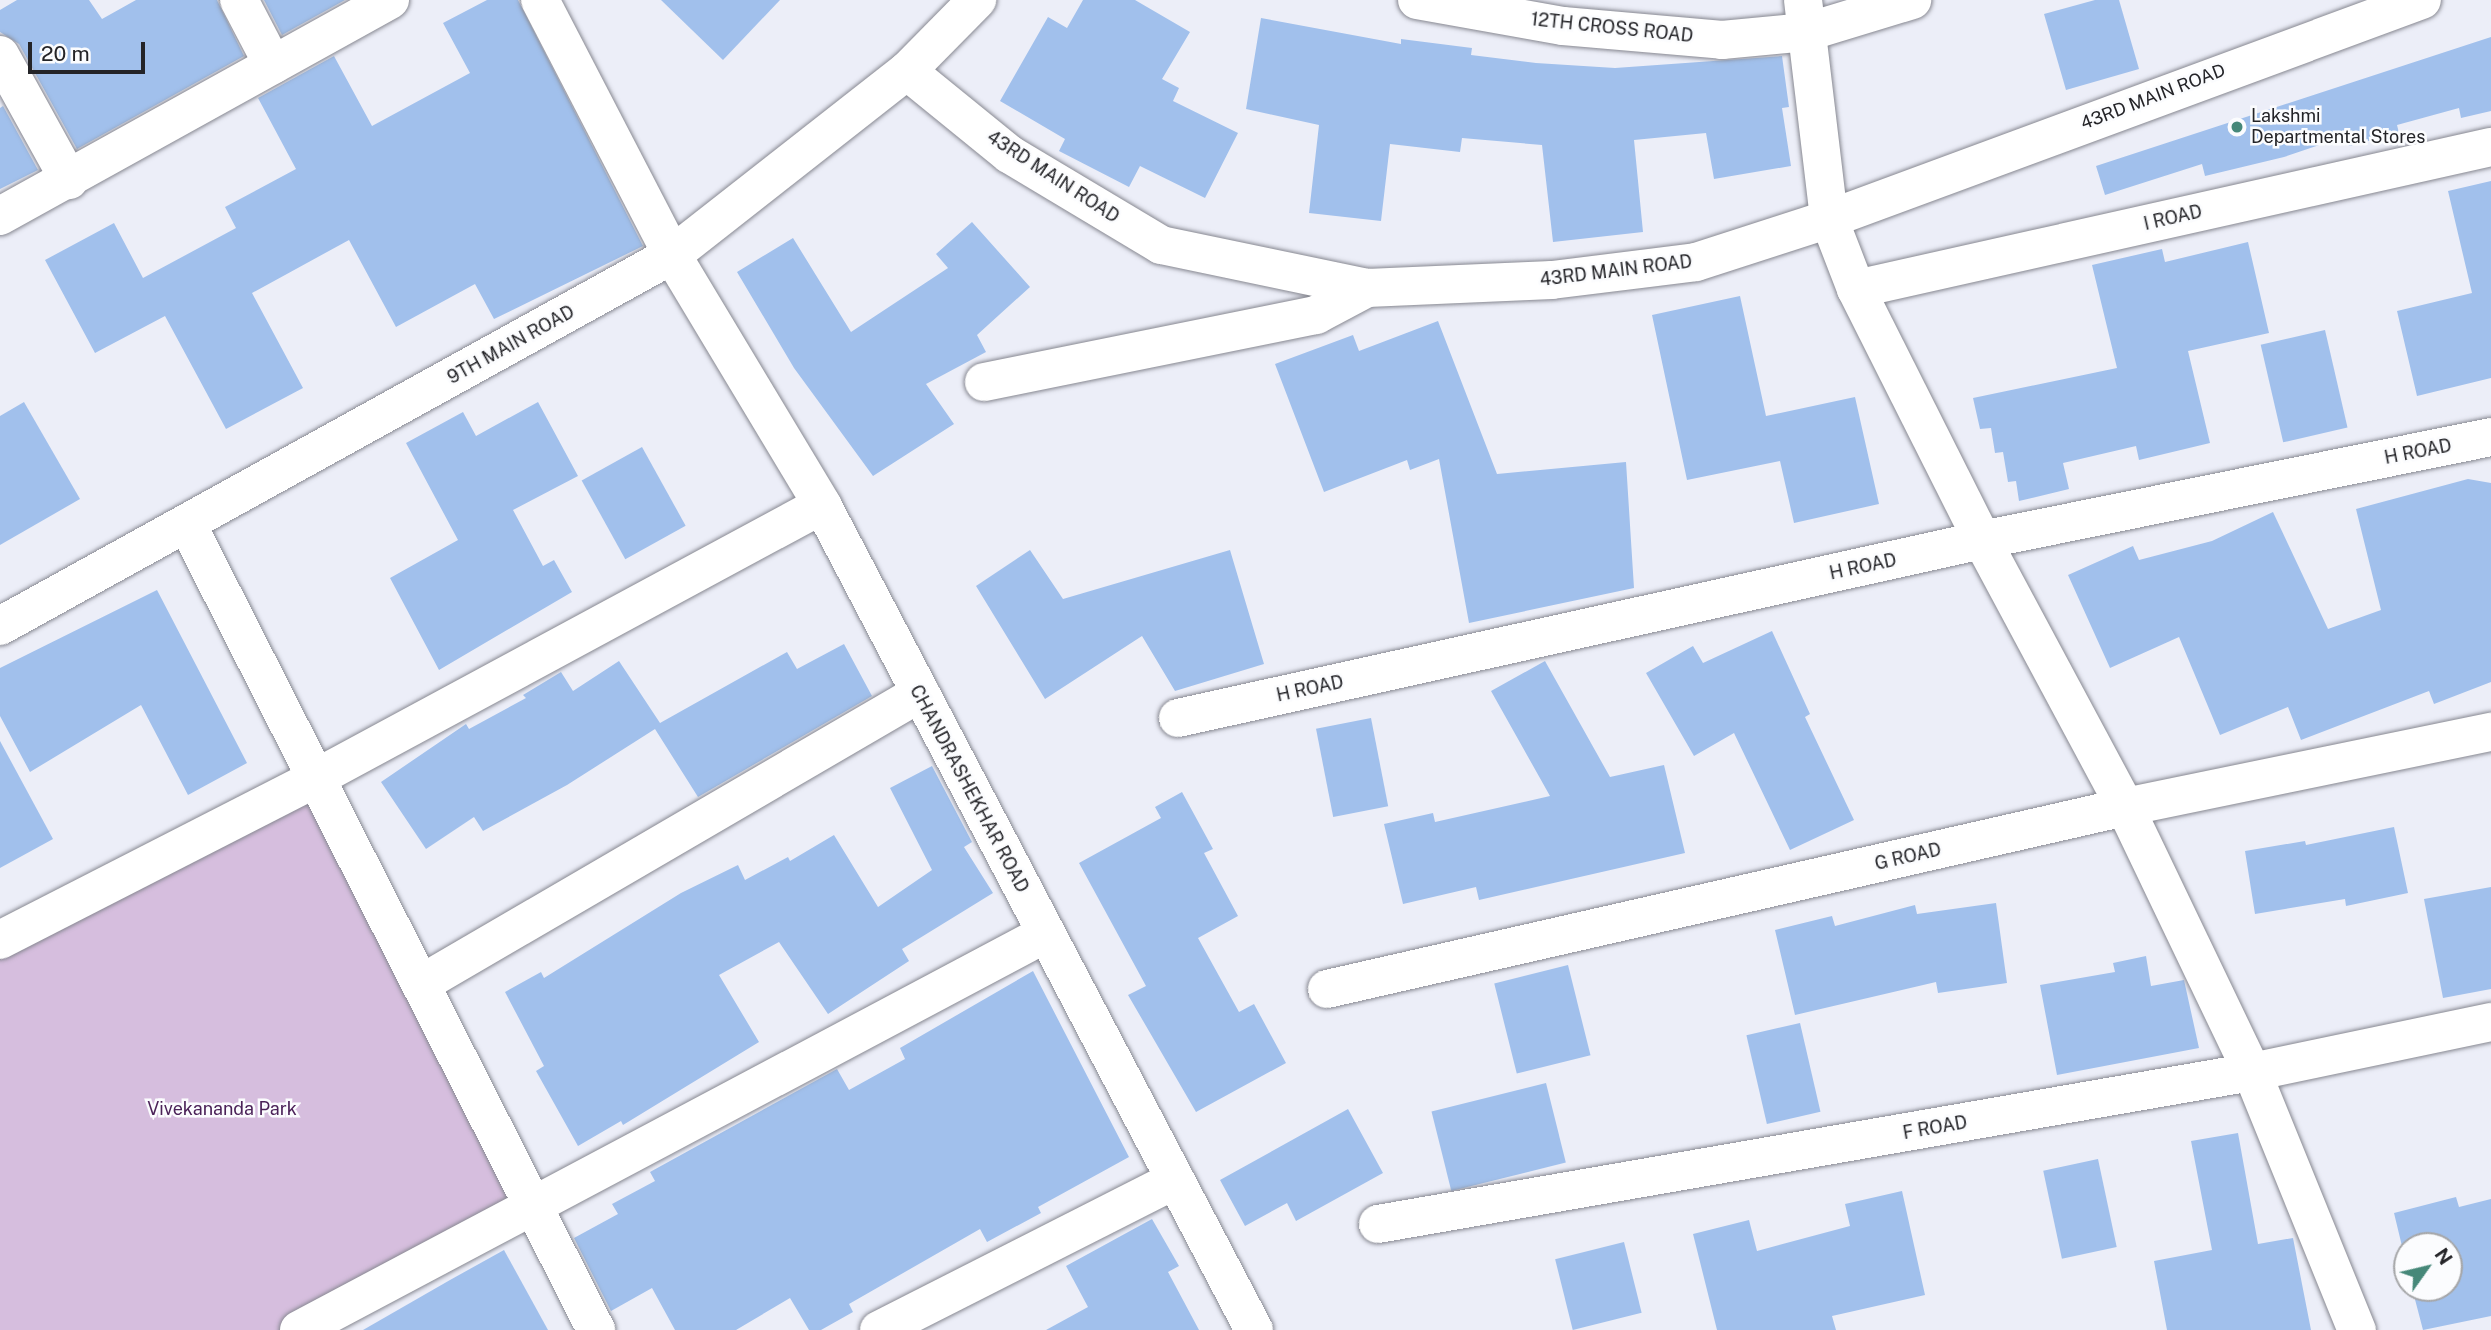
<!DOCTYPE html>
<style>
body{margin:0}
#map{position:relative;width:2491px;height:1330px;overflow:hidden;background:#eceef8;font-family:"Public Sans",sans-serif}
div>[style]{position:absolute}
.green>*{inset:0;background:#d6bede}
.building>*{inset:0;background:#a1c0ec;transform-origin:0 0}
.roads{filter:drop-shadow(0 0 2px #878891) drop-shadow(0 0 2px #878891)}
.minor>*{height:38px;margin:-19px;padding:0 19px;transform-origin:19px;border-radius:19px;background:#fff}
.dots>*{width:19px;height:19px;translate:-50% -50%;box-sizing:border-box;border:4px solid #fbfcfe;border-radius:50%}
span{translate:-50% -50%;white-space:nowrap;text-align:center;line-height:1.15;-webkit-text-stroke:5px #fbfcfe;paint-order:stroke}
.street-label{font-size:18px;color:#242428}
.poi-label{font-size:18px;color:#242428}
.left{translate:0 -50%;text-align:left}
.park-label{font-size:18px;color:#4b2258}
.north{position:absolute;left:2393px;top:1232px;width:70px;height:70px;box-sizing:border-box;background:#fbfcfe;border:2px solid #a5a6a8;border-radius:50%;rotate:56deg;font-size:19px;font-weight:700;line-height:28px;text-align:center;color:#242428}
.north::after{content:'';display:block;margin:auto;width:24px;height:32px;background:#468879;clip-path:polygon(50% 0,100% 100%,50% 72%,0 100%)}
.scale{position:absolute;left:28px;top:42px;width:117px;height:32px;box-sizing:border-box;border:4px solid #242428;border-top:0;padding-left:9px;font-size:21px;line-height:24px;white-space:nowrap;color:#242428;-webkit-text-stroke:5px #fbfcfe;paint-order:stroke}
</style>
<div id="map">
<div class="green">
<i style="clip-path:polygon(303px 784px,522px 1212px,299px 1330px,0 1330px,0 940px)"></i>
</div>
<div class="building">
<i style="clip-path:polygon(17px 0,89px 0,102px 19px,136px 0,217px 0,244px 56px,77px 149px,19px 44px,0 32px,0 10px)"></i>
<i style="clip-path:polygon(264px 0,345px 0,282px 35px)"></i>
<i style="clip-path:polygon(487px 0,518px 0,643px 246px,494px 319px,475px 284px,396px 327px,349px 240px,252px 293px,303px 388px,226px 429px,165px 316px,95px 353px,45px 260px,114px 223px,143px 278px,236px 228px,225px 207px,296px 169px,258px 98px,334px 56px,372px 126px,470px 73px,443px 23px)"></i>
<i style="clip-path:polygon(661px 0,780px 0,723px 60px)"></i>
<i style="clip-path:polygon(1083px 0,1135px 0,1190px 32px,1162px 79px,1179px 88px,1173px 101px,1238px 133px,1205px 198px,1140px 166px,1129px 187px,1059px 151px,1065px 139px,1000px 101px,1048px 17px,1067px 28px)"></i>
<i style="clip-path:polygon(2095px 0,2119px 0,2139px 69px,2066px 90px,2044px 14px)"></i>
<i style="clip-path:polygon(1261px 18px,1401px 44px,1401px 39px,1472px 48px,1471px 55px,1536px 63px,1615px 68px,1782px 56px,1789px 107px,1782px 108px,1791px 166px,1714px 179px,1706px 133px,1634px 140px,1643px 232px,1553px 242px,1542px 145px,1462px 138px,1460px 152px,1390px 144px,1381px 221px,1309px 213px,1319px 125px,1246px 109px)"></i>
<i style="clip-path:polygon(2491px 37px,2491px 111px,2461px 118px,2459px 108px,2397px 125px,2399px 133px,2349px 146px,2346px 136px,2284px 157px,2205px 176px,2202px 164px,2105px 195px,2096px 166px)"></i>
<i style="clip-path:polygon(3px 106px,38px 170px,0 189px,0 108px)"></i>
<i style="clip-path:polygon(2491px 181px,2491px 378px,2417px 396px,2397px 311px,2472px 293px,2448px 191px)"></i>
<i style="clip-path:polygon(972px 222px,1030px 287px,977px 335px,986px 352px,926px 384px,954px 424px,873px 476px,794px 368px,737px 272px,793px 238px,851px 332px,948px 268px,936px 254px)"></i>
<i style="clip-path:polygon(2248px 242px,2269px 333px,2188px 351px,2210px 443px,2139px 460px,2136px 446px,2063px 463px,2069px 489px,2019px 501px,2016px 481px,2008px 482px,2003px 452px,1995px 453px,1991px 428px,1980px 429px,1973px 398px,2117px 368px,2092px 265px,2162px 249px,2165px 262px)"></i>
<i style="clip-path:polygon(1740px 296px,1766px 416px,1855px 397px,1879px 504px,1794px 523px,1780px 461px,1687px 480px,1652px 315px)"></i>
<i style="clip-path:polygon(1438px 321px,1497px 474px,1626px 462px,1634px 588px,1469px 623px,1439px 459px,1410px 470px,1407px 460px,1324px 492px,1275px 364px,1353px 335px,1359px 351px)"></i>
<i style="left:2325px;top:330px;width:100px;height:66px;rotate:77deg"></i>
<i style="clip-path:polygon(24px 402px,80px 499px,0 545px,0 416px)"></i>
<i style="clip-path:polygon(538px 402px,578px 476px,513px 510px,543px 566px,554px 560px,572px 592px,439px 670px,390px 578px,458px 540px,406px 443px,463px 412px,476px 436px)"></i>
<i style="left:642px;top:447px;width:90px;height:69px;rotate:61deg"></i>
<i style="clip-path:polygon(2468px 479px,2491px 483px,2491px 682px,2434px 704px,2429px 691px,2301px 740px,2288px 707px,2220px 735px,2179px 637px,2110px 668px,2068px 575px,2133px 546px,2139px 560px,2212px 541px,2273px 512px,2328px 629px,2381px 610px,2356px 509px)"></i>
<i style="clip-path:polygon(1030px 550px,1063px 599px,1230px 550px,1264px 664px,1175px 691px,1142px 636px,1045px 699px,976px 586px)"></i>
<i style="clip-path:polygon(157px 590px,247px 763px,188px 795px,141px 705px,30px 772px,0 716px,0 668px)"></i>
<i style="clip-path:polygon(1772px 631px,1810px 714px,1805px 717px,1854px 820px,1790px 850px,1734px 733px,1694px 756px,1646px 673px,1693px 646px,1703px 663px)"></i>
<i style="clip-path:polygon(844px 644px,872px 696px,698px 797px,655px 729px,567px 785px,483px 831px,474px 817px,426px 849px,381px 782px,466px 724px,469px 729px,526px 698px,523px 695px,561px 672px,573px 691px,619px 661px,660px 723px,787px 652px,797px 669px)"></i>
<i style="clip-path:polygon(1545px 661px,1610px 777px,1664px 765px,1685px 853px,1479px 900px,1476px 887px,1403px 904px,1384px 824px,1433px 813px,1435px 822px,1550px 796px,1491px 691px)"></i>
<i style="left:1371px;top:718px;width:90px;height:56px;rotate:79deg"></i>
<i style="clip-path:polygon(0 741px,53px 839px,0 868px)"></i>
<i style="clip-path:polygon(932px 766px,972px 842px,964px 847px,993px 893px,902px 949px,909px 961px,828px 1014px,779px 942px,719px 975px,759px 1042px,623px 1125px,621px 1121px,578px 1146px,536px 1071px,544px 1066px,505px 992px,541px 972px,544px 978px,681px 893px,738px 865px,745px 880px,788px 857px,790px 861px,834px 835px,878px 907px,932px 870px,890px 788px)"></i>
<i style="clip-path:polygon(1182px 792px,1213px 849px,1204px 853px,1238px 916px,1198px 938px,1239px 1012px,1254px 1004px,1286px 1063px,1196px 1112px,1128px 995px,1146px 986px,1079px 863px,1161px 818px,1155px 807px)"></i>
<i style="clip-path:polygon(2394px 827px,2408px 893px,2346px 906px,2345px 899px,2255px 914px,2245px 851px,2305px 841px,2306px 845px)"></i>
<i style="clip-path:polygon(2491px 887px,2491px 989px,2443px 998px,2424px 899px)"></i>
<i style="clip-path:polygon(1996px 903px,2007px 983px,1938px 993px,1936px 982px,1795px 1015px,1775px 930px,1832px 916px,1835px 926px,1915px 905px,1917px 914px)"></i>
<i style="clip-path:polygon(2146px 956px,2151px 986px,2184px 980px,2199px 1048px,2057px 1075px,2040px 985px,2115px 972px,2113px 963px)"></i>
<i style="left:1568px;top:965px;width:93px;height:76px;rotate:76deg"></i>
<i style="clip-path:polygon(1033px 971px,1129px 1157px,1038px 1207px,1041px 1213px,987px 1242px,980px 1229px,849px 1304px,853px 1312px,821px 1330px,809px 1330px,790px 1298px,736px 1330px,675px 1330px,652px 1288px,611px 1311px,574px 1238px,618px 1214px,612px 1204px,655px 1181px,650px 1172px,837px 1069px,849px 1090px,905px 1059px,900px 1048px)"></i>
<i style="left:1800px;top:1023px;width:91px;height:55px;rotate:77deg"></i>
<i style="left:1546px;top:1083px;width:82px;height:118px;rotate:76deg"></i>
<i style="clip-path:polygon(1348px 1109px,1383px 1173px,1296px 1221px,1287px 1203px,1245px 1226px,1220px 1180px)"></i>
<i style="clip-path:polygon(2238px 1133px,2258px 1244px,2293px 1238px,2311px 1330px,2167px 1330px,2154px 1261px,2212px 1250px,2191px 1141px)"></i>
<i style="left:2098px;top:1159px;width:90px;height:56px;rotate:78deg"></i>
<i style="clip-path:polygon(1902px 1191px,1925px 1295px,1832px 1316px,1836px 1330px,1717px 1330px,1693px 1234px,1749px 1220px,1757px 1251px,1850px 1226px,1845px 1204px)"></i>
<i style="clip-path:polygon(2456px 1197px,2459px 1207px,2491px 1199px,2491px 1316px,2423px 1330px,2412px 1288px,2449px 1288px,2449px 1246px,2407px 1246px,2407px 1267px,2394px 1213px)"></i>
<i style="clip-path:polygon(1152px 1219px,1179px 1266px,1168px 1272px,1199px 1330px,1046px 1330px,1088px 1307px,1066px 1266px)"></i>
<i style="left:1624px;top:1242px;width:73px;height:71px;rotate:76deg"></i>
<i style="clip-path:polygon(504px 1250px,548px 1330px,363px 1330px,450px 1280px)"></i>
</div>
<div class="roads">
<div class="minor">
<i style="left:239px;top:0;width:73px;rotate:62.4deg"></i>
<i style="left:540px;top:0;width:287px;rotate:62.6deg"></i>
<i style="left:672px;top:255px;width:292px;rotate:59deg"></i>
<i style="left:822px;top:505px;width:931px;rotate:62.36deg"></i>
<i style="left:1417px;top:0;width:148px;rotate:10.1deg"></i>
<i style="left:1563px;top:26px;width:160px;rotate:5deg"></i>
<i style="left:1722px;top:40px;width:85px;rotate:-5.4deg"></i>
<i style="left:1807px;top:32px;width:110px;rotate:-16.9deg"></i>
<i style="left:1803px;top:0;width:221px;rotate:83.2deg"></i>
<i style="left:1829px;top:219px;width:75px;rotate:68.9deg"></i>
<i style="left:1856px;top:289px;width:281px;rotate:63.3deg"></i>
<i style="left:1982px;top:540px;width:303px;rotate:61.8deg"></i>
<i style="left:2125px;top:807px;width:294px;rotate:64.4deg"></i>
<i style="left:2252px;top:1072px;width:279px;rotate:67.9deg"></i>
<i style="left:0;top:55px;width:143px;rotate:61.1deg"></i>
<i style="left:907px;top:71px;width:132px;rotate:39.1deg"></i>
<i style="left:1009px;top:154px;width:177px;rotate:30.9deg"></i>
<i style="left:1161px;top:245px;width:210px;rotate:11.8deg"></i>
<i style="left:1367px;top:288px;width:185px;rotate:-2.5deg"></i>
<i style="left:1552px;top:280px;width:145px;rotate:-7.1deg"></i>
<i style="left:1696px;top:262px;width:140px;rotate:-17.9deg"></i>
<i style="left:1829px;top:219px;width:632px;rotate:-20.27deg"></i>
<i style="left:0;top:216px;width:446px;rotate:-29deg"></i>
<i style="left:1856px;top:289px;width:651px;rotate:-12.61deg"></i>
<i style="left:984px;top:382px;width:339px;rotate:-11.4deg"></i>
<i style="left:1316px;top:315px;width:58px;rotate:-27.9deg"></i>
<i style="left:188px;top:526px;width:902px;rotate:63.09deg"></i>
<i style="left:0;top:626px;width:768px;rotate:-28.9deg"></i>
<i style="left:672px;top:255px;width:298px;rotate:-38.1deg"></i>
<i style="left:907px;top:71px;width:100px;rotate:-45.4deg"></i>
<i style="left:1178px;top:718px;width:823px;rotate:-12.48deg"></i>
<i style="left:1982px;top:540px;width:519px;rotate:-11.44deg"></i>
<i style="left:0;top:940px;width:355px;rotate:-27.1deg"></i>
<i style="left:316px;top:778px;width:575px;rotate:-28.35deg"></i>
<i style="left:421px;top:984px;width:578px;rotate:-30.25deg"></i>
<i style="left:1327px;top:989px;width:818px;rotate:-12.85deg"></i>
<i style="left:2125px;top:807px;width:374px;rotate:-11.6deg"></i>
<i style="left:1378px;top:1224px;width:887px;rotate:-9.87deg"></i>
<i style="left:2252px;top:1072px;width:244px;rotate:-11.8deg"></i>
<i style="left:299px;top:1330px;width:845px;rotate:-27.96deg"></i>
<i style="left:879px;top:1330px;width:332px;rotate:-26.9deg"></i>
</div>
</div>
<div class="dots">
<i style="left:2237px;top:127px;background:#468879"></i>
</div>
<div class="street-label">
<span style="left:1612px;top:28px;rotate:6deg">12TH CROSS ROAD</span>
<span style="left:2153px;top:97px;rotate:-21deg">43RD MAIN ROAD</span>
<span style="left:1053px;top:177px;rotate:33deg">43RD MAIN ROAD</span>
<span style="left:2173px;top:218px;rotate:-13deg">I ROAD</span>
<span style="left:1616px;top:271px;rotate:-7deg">43RD MAIN ROAD</span>
<span style="left:511px;top:345px;rotate:-29deg">9TH MAIN ROAD</span>
<span style="left:2418px;top:452px;rotate:-11deg">H ROAD</span>
<span style="left:1863px;top:567px;rotate:-12deg">H ROAD</span>
<span style="left:1310px;top:689px;rotate:-12deg">H ROAD</span>
<span style="left:969px;top:789px;rotate:62deg">CHANDRASHEKHAR ROAD</span>
<span style="left:1908px;top:857px;rotate:-13deg">G ROAD</span>
<span style="left:1935px;top:1128px;rotate:-10deg">F ROAD</span>
</div>
<div class="poi-label">
<span class="left" style="left:2251px;top:127px">Lakshmi<br>Departmental Stores</span>
</div>
<div class="park-label">
<span style="left:222px;top:1109px">Vivekananda Park</span>
</div>
<div class="north">N</div>
<div class="scale">20 m</div>
</div>
